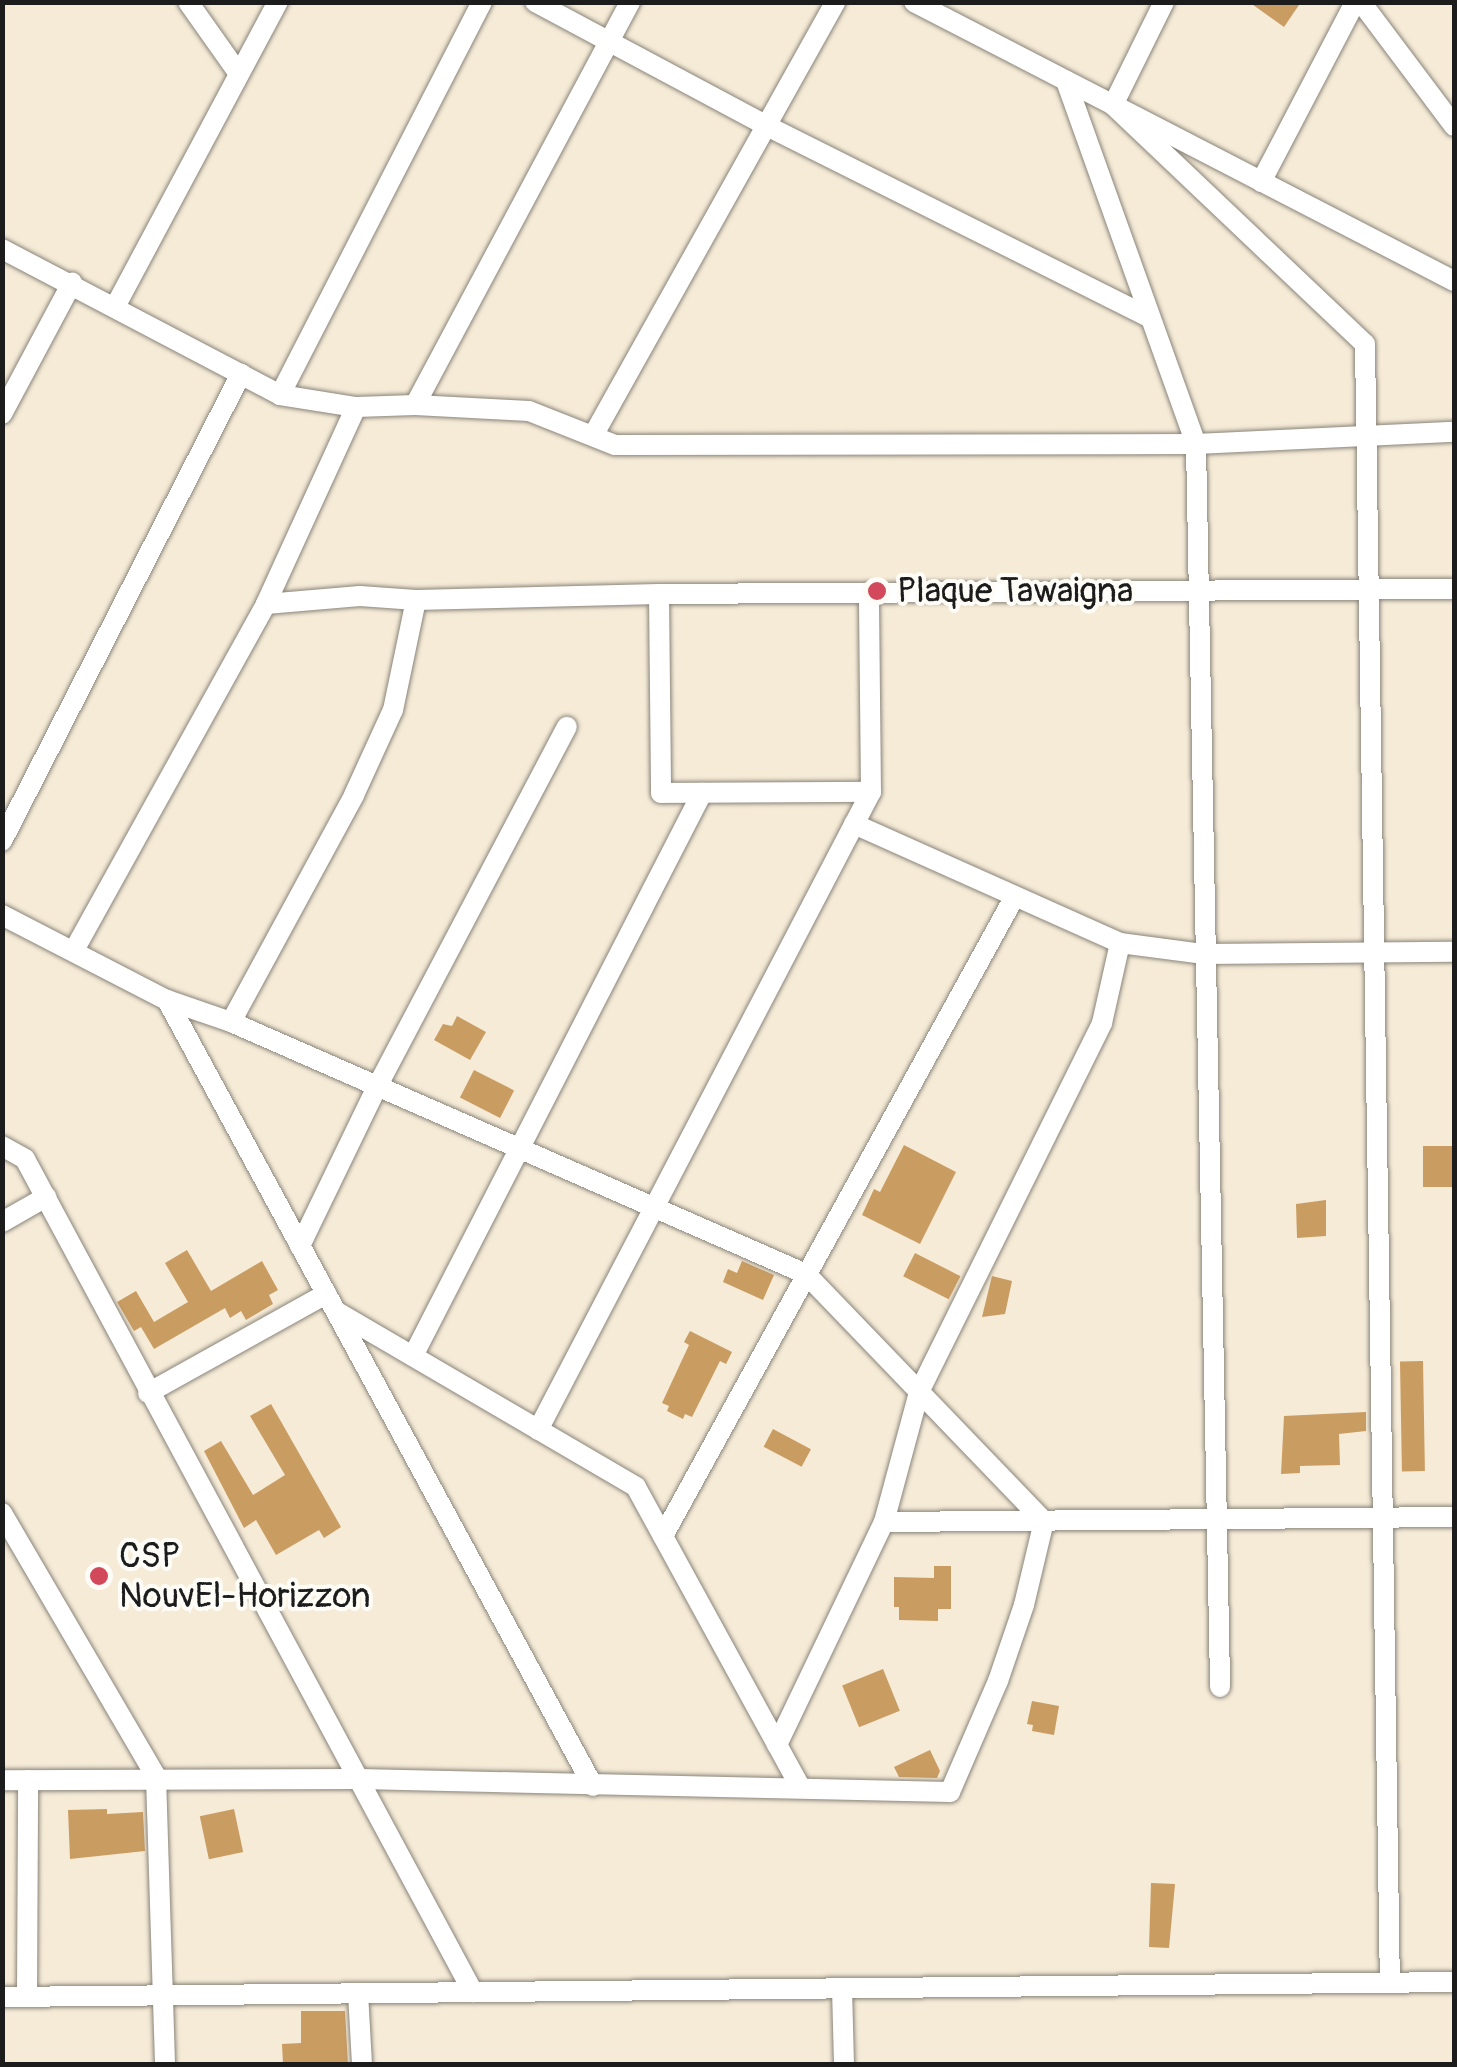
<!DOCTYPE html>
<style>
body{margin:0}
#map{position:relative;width:1457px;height:2067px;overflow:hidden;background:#f6ebd7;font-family:Pangolin,sans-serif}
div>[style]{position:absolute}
.building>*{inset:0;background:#c99c62;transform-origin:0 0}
.roads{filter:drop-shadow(0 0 2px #89847a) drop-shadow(0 0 2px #89847a)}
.street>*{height:20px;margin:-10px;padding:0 10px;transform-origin:10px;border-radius:10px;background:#fff}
.dots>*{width:28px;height:28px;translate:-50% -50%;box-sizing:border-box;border:5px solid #fdfcf7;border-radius:50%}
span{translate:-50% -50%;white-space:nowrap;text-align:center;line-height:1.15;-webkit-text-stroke:8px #fdfcf7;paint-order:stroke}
.poi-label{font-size:35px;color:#1c1c1c}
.left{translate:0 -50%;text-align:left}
.frame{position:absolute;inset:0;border:5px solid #1c1c1c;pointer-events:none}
</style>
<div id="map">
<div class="building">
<i style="clip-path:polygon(1249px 2px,1301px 2px,1284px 27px)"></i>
<i style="clip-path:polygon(457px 1016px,486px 1032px,470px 1060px,434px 1040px,443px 1024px,452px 1026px)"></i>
<i style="left:474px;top:1070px;width:45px;height:31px;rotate:27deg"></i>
<i style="clip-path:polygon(904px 1145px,956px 1172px,920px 1244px,862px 1215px,874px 1189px,880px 1192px)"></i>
<i style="left:1454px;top:1146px;width:41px;height:31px;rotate:90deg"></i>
<i style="clip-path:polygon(1326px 1200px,1326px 1236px,1297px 1238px,1296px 1204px)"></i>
<i style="clip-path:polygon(187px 1250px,211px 1291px,262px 1261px,278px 1290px,269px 1295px,273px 1304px,246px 1320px,241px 1311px,230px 1318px,225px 1308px,154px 1349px,141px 1327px,134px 1331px,117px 1302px,136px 1291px,154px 1322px,188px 1302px,165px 1263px)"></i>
<i style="left:915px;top:1253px;width:51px;height:26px;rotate:27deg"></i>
<i style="clip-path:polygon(742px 1261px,774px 1275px,763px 1300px,723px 1282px,728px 1269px,737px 1273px)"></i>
<i style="clip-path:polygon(992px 1276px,1012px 1281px,1005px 1314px,982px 1317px)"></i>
<i style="clip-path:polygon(690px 1331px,732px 1352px,726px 1364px,720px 1361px,692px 1417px,685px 1414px,683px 1419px,667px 1411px,669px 1406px,662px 1403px,689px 1345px,684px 1342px)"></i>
<i style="left:1423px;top:1361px;width:110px;height:23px;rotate:89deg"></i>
<i style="clip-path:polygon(271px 1404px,341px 1527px,324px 1538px,319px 1530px,276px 1555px,256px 1520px,244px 1528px,204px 1451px,221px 1441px,253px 1495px,285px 1475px,250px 1416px)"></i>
<i style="clip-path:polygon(1366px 1412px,1366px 1431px,1339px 1434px,1340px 1465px,1300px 1466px,1300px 1473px,1281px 1474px,1284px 1416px)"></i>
<i style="left:773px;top:1429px;width:43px;height:20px;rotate:28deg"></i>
<i style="clip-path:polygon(934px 1566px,951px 1566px,951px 1609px,938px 1609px,938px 1621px,899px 1620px,899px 1607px,894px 1607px,894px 1577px,934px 1578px)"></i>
<i style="left:883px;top:1669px;width:45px;height:44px;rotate:68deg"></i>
<i style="clip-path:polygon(1032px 1701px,1059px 1706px,1054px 1735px,1032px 1731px,1033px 1725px,1027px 1724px)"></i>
<i style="clip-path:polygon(930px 1750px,940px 1771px,937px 1778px,899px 1777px,894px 1767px)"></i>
<i style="clip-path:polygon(107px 1809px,107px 1814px,143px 1812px,145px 1851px,70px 1859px,68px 1810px)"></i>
<i style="left:234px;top:1809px;width:44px;height:35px;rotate:78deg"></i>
<i style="clip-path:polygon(1151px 1883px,1175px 1884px,1169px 1948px,1149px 1947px)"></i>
<i style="clip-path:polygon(301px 2011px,345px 2011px,348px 2064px,283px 2064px,282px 2044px,301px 2043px)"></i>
</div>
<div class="roads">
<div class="street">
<i style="left:188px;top:2px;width:88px;rotate:54.7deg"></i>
<i style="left:535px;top:2px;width:263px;rotate:28.1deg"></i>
<i style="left:767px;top:126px;width:428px;rotate:26.6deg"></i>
<i style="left:914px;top:2px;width:608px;rotate:27.32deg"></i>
<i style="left:1164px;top:2px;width:115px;rotate:116.3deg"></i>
<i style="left:1113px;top:105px;width:347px;rotate:43.5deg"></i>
<i style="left:1365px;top:344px;width:1639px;rotate:89.13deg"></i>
<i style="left:1361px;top:2px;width:155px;rotate:53.1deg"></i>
<i style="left:1066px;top:81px;width:386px;rotate:70.3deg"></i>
<i style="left:1196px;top:444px;width:1243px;rotate:88.89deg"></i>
<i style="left:1261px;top:182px;width:203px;rotate:-62.4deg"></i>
<i style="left:2px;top:249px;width:314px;rotate:27.7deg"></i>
<i style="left:280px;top:395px;width:77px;rotate:9deg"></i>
<i style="left:356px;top:407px;width:217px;rotate:114.6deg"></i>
<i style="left:266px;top:604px;width:397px;rotate:119deg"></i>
<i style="left:116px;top:305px;width:344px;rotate:-61.9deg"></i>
<i style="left:280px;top:395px;width:442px;rotate:-62.8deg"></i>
<i style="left:415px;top:405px;width:114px;rotate:3deg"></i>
<i style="left:529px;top:411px;width:92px;rotate:21.6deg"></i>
<i style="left:615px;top:445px;width:581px;rotate:-0.1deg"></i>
<i style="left:1196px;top:444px;width:258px;rotate:-2.7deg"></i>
<i style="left:356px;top:407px;width:59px;rotate:-1.9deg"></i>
<i style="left:415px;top:405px;width:457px;rotate:-61.9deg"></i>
<i style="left:2px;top:414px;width:149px;rotate:-61.9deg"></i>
<i style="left:594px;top:434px;width:495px;rotate:-60.8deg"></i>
<i style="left:659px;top:594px;width:199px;rotate:89.4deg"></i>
<i style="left:661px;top:793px;width:210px;rotate:-0.3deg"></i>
<i style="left:266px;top:604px;width:94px;rotate:-4.9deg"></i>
<i style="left:360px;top:596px;width:56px;rotate:4.1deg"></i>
<i style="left:416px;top:600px;width:243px;rotate:-1.4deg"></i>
<i style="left:659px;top:594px;width:795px;rotate:-0.36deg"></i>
<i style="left:854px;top:824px;width:291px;rotate:24.1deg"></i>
<i style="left:1120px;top:943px;width:85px;rotate:7.5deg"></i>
<i style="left:1204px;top:954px;width:250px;rotate:-0.5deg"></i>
<i style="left:2px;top:841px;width:525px;rotate:-62.9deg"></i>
<i style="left:2px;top:915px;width:186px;rotate:27.3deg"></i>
<i style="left:167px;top:1000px;width:68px;rotate:19deg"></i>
<i style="left:231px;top:1022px;width:628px;rotate:23.67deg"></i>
<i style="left:806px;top:1274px;width:343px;rotate:46.1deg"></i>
<i style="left:1044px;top:1521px;width:86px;rotate:103.4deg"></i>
<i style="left:1024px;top:1605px;width:80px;rotate:108.9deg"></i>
<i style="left:998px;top:1681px;width:121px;rotate:113.4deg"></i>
<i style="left:950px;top:1792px;width:591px;rotate:-178.74deg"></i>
<i style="left:359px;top:1779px;width:357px;rotate:179.8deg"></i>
<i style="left:167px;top:1000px;width:894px;rotate:61.54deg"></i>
<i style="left:231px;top:1022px;width:258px;rotate:-61.5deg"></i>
<i style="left:354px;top:795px;width:94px;rotate:-65.4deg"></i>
<i style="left:393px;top:710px;width:112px;rotate:-78.2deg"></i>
<i style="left:2px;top:1146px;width:26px;rotate:29deg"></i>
<i style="left:25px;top:1159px;width:946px;rotate:61.73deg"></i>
<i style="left:2px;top:1222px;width:51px;rotate:-29.6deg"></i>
<i style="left:300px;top:1246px;width:179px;rotate:-64.2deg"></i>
<i style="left:378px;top:1085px;width:405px;rotate:-62.2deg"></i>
<i style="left:337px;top:1312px;width:346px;rotate:30.3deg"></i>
<i style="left:636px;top:1487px;width:342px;rotate:61.3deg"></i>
<i style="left:413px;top:1356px;width:633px;rotate:-62.83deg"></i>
<i style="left:148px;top:1393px;width:204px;rotate:-29.1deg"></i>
<i style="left:538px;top:1430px;width:720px;rotate:-62.44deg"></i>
<i style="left:871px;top:792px;width:200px;rotate:-90.6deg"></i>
<i style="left:2px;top:1513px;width:306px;rotate:59.7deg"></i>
<i style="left:156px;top:1777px;width:287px;rotate:88.2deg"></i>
<i style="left:884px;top:1522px;width:570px;rotate:-0.5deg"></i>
<i style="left:663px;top:1536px;width:730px;rotate:-61.19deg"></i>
<i style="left:777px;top:1745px;width:247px;rotate:-64.4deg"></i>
<i style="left:884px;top:1522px;width:135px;rotate:-74.9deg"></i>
<i style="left:919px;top:1392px;width:412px;rotate:-63.6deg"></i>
<i style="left:1102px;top:1023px;width:82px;rotate:-77.3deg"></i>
<i style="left:842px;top:1988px;width:76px;rotate:88.5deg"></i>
<i style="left:358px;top:1993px;width:71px;rotate:86.8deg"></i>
<i style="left:2px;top:1997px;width:1452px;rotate:-0.59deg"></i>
<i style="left:27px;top:1997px;width:217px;rotate:-89.7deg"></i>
</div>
</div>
<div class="dots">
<i style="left:877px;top:591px;background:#d1495b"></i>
<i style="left:99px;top:1576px;background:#d1495b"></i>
</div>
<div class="poi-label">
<span class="left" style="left:897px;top:591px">Plaque Tawaigna</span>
<span class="left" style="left:119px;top:1576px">CSP<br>NouvEl-Horizzon</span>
</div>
<div class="frame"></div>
</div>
